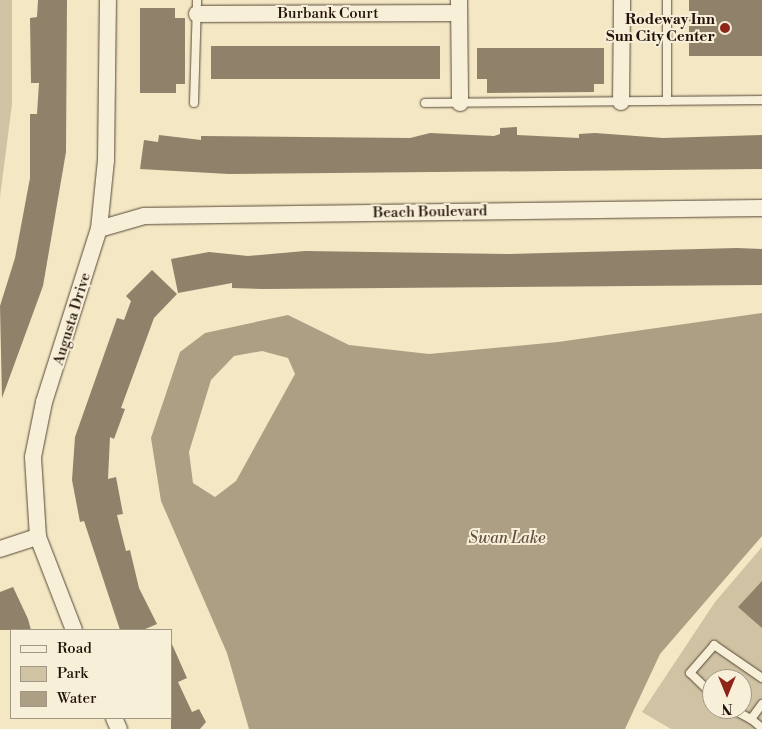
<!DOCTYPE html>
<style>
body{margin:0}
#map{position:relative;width:762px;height:729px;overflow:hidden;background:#f4e7c3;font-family:"Libre Bodoni",serif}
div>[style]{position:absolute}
.green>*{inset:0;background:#d0c3a4}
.water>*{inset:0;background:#ad9f84}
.building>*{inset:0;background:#8f816a;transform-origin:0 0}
.roads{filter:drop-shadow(0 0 1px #564738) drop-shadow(0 0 1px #564738)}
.lane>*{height:8px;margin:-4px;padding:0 4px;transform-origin:4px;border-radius:4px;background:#f8efd8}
.street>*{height:16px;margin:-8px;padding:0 8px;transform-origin:8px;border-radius:8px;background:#f8efd8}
.dots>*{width:14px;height:14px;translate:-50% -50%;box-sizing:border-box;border:2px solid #f8efd8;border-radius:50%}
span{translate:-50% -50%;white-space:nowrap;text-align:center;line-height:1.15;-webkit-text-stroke:4px #f8efd8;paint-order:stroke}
.street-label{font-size:15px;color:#22120a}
.poi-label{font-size:15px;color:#22120a;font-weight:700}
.right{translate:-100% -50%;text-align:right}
.water-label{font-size:16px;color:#615141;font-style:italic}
.legend{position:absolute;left:10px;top:629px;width:162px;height:90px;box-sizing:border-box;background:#f8efd8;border:1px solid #a29786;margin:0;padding:6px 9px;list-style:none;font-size:15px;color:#22120a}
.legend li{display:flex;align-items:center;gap:10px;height:25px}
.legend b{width:25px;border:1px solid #a29786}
.north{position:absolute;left:702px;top:669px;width:50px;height:50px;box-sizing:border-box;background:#f8efd8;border:1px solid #a29786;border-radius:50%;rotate:180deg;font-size:14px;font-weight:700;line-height:20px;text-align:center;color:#22120a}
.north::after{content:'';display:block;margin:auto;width:18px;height:22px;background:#8f2418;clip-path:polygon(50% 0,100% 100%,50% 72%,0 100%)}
</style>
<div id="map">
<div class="green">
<i style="clip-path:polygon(0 0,12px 0,12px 104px,0 197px)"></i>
<i style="clip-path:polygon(evenodd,762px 547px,762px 729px,671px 729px,642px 712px,715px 602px,762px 547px,712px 679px,742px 679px,742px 709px,712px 709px,712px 679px)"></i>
</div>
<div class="water">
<i style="clip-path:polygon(evenodd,762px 313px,762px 536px,660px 654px,625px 729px,249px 729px,227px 653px,161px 501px,151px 438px,180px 352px,205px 333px,288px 315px,349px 345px,429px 354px,558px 342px,762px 313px,262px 351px,288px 358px,295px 374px,236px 481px,215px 497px,193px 483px,189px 452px,211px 380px,234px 356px,262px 351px)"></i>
</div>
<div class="building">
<i style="clip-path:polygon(38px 0,67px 0,66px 152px,43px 286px,2px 398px,0 306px,15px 258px,30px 178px,30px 114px,37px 114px,39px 83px,31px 83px,30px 18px,37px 17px)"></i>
<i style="left:689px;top:0;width:73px;height:56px"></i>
<i style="clip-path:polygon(140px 8px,175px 8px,175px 18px,185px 18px,185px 84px,176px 84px,176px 93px,140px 93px)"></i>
<i style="left:211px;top:46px;width:229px;height:33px"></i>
<i style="clip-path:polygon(477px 48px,604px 48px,604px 84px,594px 84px,594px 92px,487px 93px,487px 79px,477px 79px)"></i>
<i style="clip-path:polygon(517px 127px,517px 135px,579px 138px,579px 134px,595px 133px,663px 138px,762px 135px,762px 169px,229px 174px,140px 169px,144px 140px,158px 142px,159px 135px,201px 140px,201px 136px,410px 138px,430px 133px,494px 136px,500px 134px,500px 128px)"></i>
<i style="clip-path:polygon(737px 248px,762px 249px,762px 285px,263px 289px,232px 288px,232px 283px,178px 293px,171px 259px,209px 252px,248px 256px,305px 251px,508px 254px)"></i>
<i style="clip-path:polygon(152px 270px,177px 294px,154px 318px,121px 408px,125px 409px,114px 439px,110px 437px,108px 479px,116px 477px,123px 514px,117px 515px,126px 551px,130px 550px,139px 588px,157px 624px,143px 630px,120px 630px,84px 521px,80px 522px,72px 480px,75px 437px,117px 318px,124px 320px,131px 301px,126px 296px)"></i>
<i style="clip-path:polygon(762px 581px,762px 628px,738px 607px)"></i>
<i style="clip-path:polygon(13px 587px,28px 619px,31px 630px,0 630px,0 592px)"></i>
<i style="clip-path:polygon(171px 642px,187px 678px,178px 682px,192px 712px,199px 709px,206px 722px,200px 729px,171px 729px)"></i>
</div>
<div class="roads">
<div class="lane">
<i style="left:667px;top:101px;width:101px;rotate:-90deg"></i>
<i style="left:194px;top:103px;width:103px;rotate:-88.3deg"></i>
<i style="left:425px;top:103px;width:337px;rotate:-0.5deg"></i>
<i style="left:712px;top:694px;width:30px;rotate:-136deg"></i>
<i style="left:690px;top:673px;width:37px;rotate:-49deg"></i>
<i style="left:714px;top:645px;width:58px;rotate:34.5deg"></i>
<i style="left:762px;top:704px;width:19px;rotate:126deg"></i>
<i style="left:751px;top:719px;width:14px;rotate:39deg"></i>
<i style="left:732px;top:709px;width:21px;rotate:28deg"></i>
</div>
<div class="street">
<i style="left:459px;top:0;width:103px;rotate:89.4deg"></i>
<i style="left:197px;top:14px;width:262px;rotate:-0.2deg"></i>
<i style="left:621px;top:102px;width:102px;rotate:-89.4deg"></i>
<i style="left:99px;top:229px;width:47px;rotate:-16.1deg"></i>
<i style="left:144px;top:216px;width:618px;rotate:-0.74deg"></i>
<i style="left:0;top:549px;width:40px;rotate:-18deg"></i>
<i style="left:74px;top:630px;width:100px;rotate:-111.2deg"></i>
<i style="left:38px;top:537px;width:80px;rotate:-93.6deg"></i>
<i style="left:33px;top:457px;width:56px;rotate:-78.7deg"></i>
<i style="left:44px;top:402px;width:182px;rotate:-72.4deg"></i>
<i style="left:99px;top:229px;width:69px;rotate:-84.2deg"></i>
<i style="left:106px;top:160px;width:160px;rotate:-89.3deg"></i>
<i style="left:114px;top:718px;width:12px;rotate:66deg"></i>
</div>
</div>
<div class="dots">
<i style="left:725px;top:28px;background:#8f2418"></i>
</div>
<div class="street-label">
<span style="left:328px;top:14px">Burbank Court</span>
<span style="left:430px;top:212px;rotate:-1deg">Beach Boulevard</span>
<span style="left:72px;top:319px;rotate:-73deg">Augusta Drive</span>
</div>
<div class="poi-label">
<span class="right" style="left:715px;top:28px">Rodeway Inn<br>Sun City Center</span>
</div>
<div class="water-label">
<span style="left:507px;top:538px">Swan Lake</span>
</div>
<ul class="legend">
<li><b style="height:6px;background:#f8efd8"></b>Road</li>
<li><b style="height:14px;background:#d0c3a4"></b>Park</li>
<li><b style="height:14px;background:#ad9f84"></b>Water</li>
</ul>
<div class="north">N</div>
</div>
